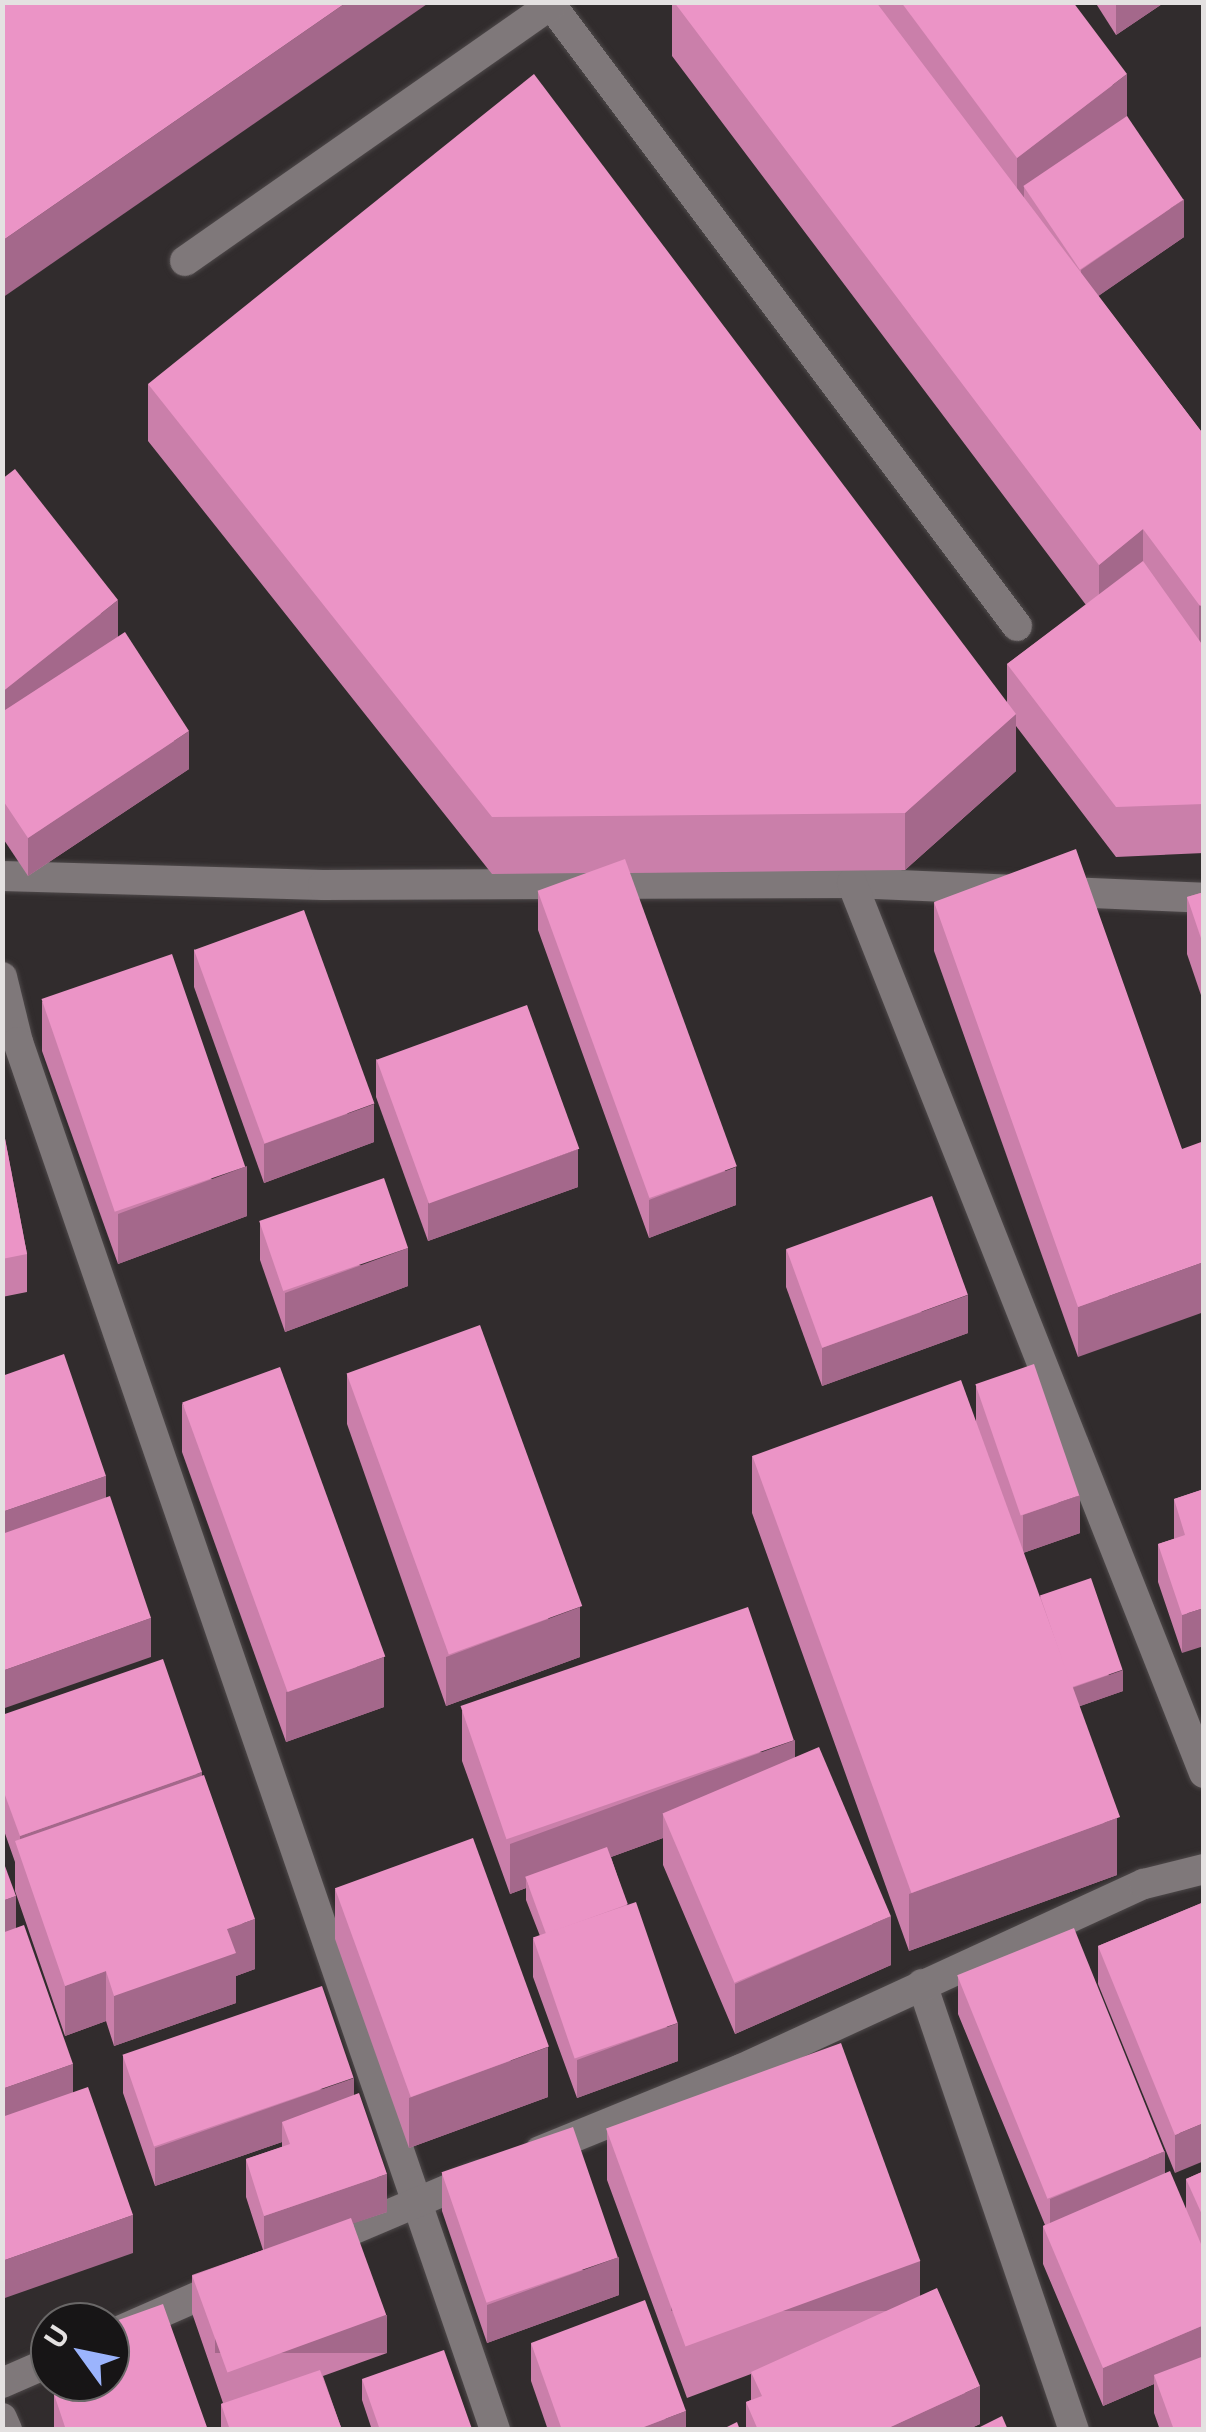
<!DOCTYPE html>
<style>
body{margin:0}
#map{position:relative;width:1206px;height:2432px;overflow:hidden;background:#312c2d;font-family:"Public Sans",sans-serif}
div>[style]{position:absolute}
.roads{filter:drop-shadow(0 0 2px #4e494a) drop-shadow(0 0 2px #4e494a)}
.street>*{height:30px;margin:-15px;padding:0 15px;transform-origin:15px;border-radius:15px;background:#7f787a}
.wall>*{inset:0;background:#ca7faa}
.shaded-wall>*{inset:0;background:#a4688b;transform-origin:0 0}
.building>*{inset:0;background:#eb94c6;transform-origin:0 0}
span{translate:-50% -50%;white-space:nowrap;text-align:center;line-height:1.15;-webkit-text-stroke:10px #171516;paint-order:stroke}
.frame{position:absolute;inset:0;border:5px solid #e4e1e1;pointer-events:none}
.north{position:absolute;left:30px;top:2302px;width:100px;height:100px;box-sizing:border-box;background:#171516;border:2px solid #696767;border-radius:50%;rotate:303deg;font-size:28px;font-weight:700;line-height:40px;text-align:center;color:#e4e1e1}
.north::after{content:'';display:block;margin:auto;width:35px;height:45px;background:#9bb4fd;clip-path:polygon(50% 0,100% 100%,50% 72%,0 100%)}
</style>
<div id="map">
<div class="roads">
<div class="street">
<i style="left:549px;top:2px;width:780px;rotate:53.13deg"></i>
<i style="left:185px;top:261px;width:446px;rotate:-35deg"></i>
<i style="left:2px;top:876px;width:321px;rotate:1.6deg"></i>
<i style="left:323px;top:885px;width:529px;rotate:-0.22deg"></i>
<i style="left:852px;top:883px;width:352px;rotate:2.4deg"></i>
<i style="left:852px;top:883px;width:957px;rotate:68.42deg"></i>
<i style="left:2px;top:977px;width:67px;rotate:76.2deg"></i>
<i style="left:18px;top:1042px;width:1468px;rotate:71.03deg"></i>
<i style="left:922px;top:1984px;width:471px;rotate:71.2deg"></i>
<i style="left:540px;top:2151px;width:217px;rotate:-22.2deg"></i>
<i style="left:741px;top:2069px;width:443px;rotate:-24.7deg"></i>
<i style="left:1144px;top:1884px;width:62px;rotate:-14deg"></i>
<i style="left:319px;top:2244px;width:174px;rotate:-23deg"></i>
<i style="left:110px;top:2335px;width:127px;rotate:-23.7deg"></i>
<i style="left:2px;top:2383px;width:52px;rotate:-23.6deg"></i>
<i style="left:2px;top:2418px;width:13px;rotate:67deg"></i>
</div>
</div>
<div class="wall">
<i style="clip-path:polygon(672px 2px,876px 2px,879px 5px,879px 2px,1073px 2px,1184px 237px,1098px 296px,1204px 435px,1204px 853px,1116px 857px,1016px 726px,1016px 771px,905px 870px,629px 873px,736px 1205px,649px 1238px,538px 930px,538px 892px,588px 873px,492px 874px,148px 441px,148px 384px,1007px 702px,1007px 664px,1086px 605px,672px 56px)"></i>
<i style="clip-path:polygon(1095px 2px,1165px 2px,1116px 35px)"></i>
<i style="clip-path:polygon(2px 479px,118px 637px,189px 769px,28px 876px,2px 837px)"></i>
<i style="clip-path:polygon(1204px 892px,1204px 1004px,1187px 954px,1187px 897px)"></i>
<i style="clip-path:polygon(934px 902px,1182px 1149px,1078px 1357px,934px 951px)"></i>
<i style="clip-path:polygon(194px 949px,374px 1142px,264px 1183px,194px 987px)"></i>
<i style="clip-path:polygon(42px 1001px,247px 1216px,118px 1264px,42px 1051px)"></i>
<i style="clip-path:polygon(376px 1059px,578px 1187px,428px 1241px,376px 1097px)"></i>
<i style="clip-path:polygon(2px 1123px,27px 1254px,27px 1292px,2px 1297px)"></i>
<i style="clip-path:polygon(260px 1222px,408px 1286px,285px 1332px,260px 1260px)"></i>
<i style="clip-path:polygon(786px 1249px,968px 1333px,822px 1386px,786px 1287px)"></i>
<i style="clip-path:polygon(347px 1374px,580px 1657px,446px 1706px,347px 1424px)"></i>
<i style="clip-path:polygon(976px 1386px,1080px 1533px,1023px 1553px,1040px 1603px,1040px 1596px,1123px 1691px,1077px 1707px,1117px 1875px,909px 1951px,752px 1513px,752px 1456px,976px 1422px)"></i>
<i style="clip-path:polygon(182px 1403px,384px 1707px,286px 1742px,182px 1452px)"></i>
<i style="clip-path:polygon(1204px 1489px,1182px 1653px,1158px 1582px,1158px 1544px,1174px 1539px,1174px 1499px)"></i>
<i style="clip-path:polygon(462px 1711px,795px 1757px,891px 1965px,735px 2034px,663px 1865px,663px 1838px,611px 1857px,678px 2061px,577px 2098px,533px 1977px,533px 1939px,540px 1936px,526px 1900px,526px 1888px,510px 1894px,462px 1761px)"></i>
<i style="clip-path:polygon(2px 1715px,202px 1775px,255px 1969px,236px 1976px,236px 2003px,114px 2046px,106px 2021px,65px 2036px,15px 1891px,15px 1862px,2px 1825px)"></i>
<i style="clip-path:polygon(335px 1889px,548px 2097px,409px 2148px,335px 1939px)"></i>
<i style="clip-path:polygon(1204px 1902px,1175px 2173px,1098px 1984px,1098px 1946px)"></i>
<i style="clip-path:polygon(958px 1976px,1165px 2173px,1186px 2211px,1186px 2179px,1204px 2171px,1204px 2430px,1160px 2430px,1154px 2413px,1154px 2384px,1103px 2406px,1043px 2264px,1043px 2226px,1045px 2225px,958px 2014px)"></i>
<i style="clip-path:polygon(123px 2055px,354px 2095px,387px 2212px,353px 2223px,387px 2353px,323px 2376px,342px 2430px,221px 2430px,221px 2404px,223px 2403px,192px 2313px,192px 2275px,263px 2250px,246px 2197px,246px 2159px,282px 2147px,282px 2142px,155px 2186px,123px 2093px)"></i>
<i style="clip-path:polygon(607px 2130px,920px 2296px,980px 2424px,967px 2430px,746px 2430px,746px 2402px,751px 2400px,751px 2374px,687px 2398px,607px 2180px)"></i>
<i style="clip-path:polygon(442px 2173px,619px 2295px,487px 2343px,442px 2211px)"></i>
<i style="clip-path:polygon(531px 2343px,686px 2430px,548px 2430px,531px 2381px)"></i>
<i style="clip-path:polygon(362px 2379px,472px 2430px,372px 2430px,362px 2400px)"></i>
<i style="clip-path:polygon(74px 2382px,110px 2382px,208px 2430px,54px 2430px,54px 2394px,76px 2387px)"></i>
</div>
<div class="shaded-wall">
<i style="clip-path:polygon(347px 2px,430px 2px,2px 298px,2px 241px)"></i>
<i style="clip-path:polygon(1116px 2px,1165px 2px,1116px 35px)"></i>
<i style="clip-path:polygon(1127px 74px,1127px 124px,1024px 187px,1024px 203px,1017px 208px,1017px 158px)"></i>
<i style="clip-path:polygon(1184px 199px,1184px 237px,1081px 308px,1081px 270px)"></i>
<i style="clip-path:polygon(1143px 529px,1143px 586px,1099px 622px,1099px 565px)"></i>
<i style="clip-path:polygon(118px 600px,118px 638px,2px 730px,2px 692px)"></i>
<i style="left:1204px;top:603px;width:57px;height:5px;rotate:90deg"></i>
<i style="clip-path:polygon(1016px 714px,1016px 771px,905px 870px,905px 813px)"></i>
<i style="clip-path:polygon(189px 731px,189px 769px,28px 876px,28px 838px)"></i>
<i style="clip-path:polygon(374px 1104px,374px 1142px,264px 1183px,264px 1144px)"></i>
<i style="clip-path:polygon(578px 1149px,578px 1187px,428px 1241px,428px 1203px)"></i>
<i style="clip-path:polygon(247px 1166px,247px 1216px,118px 1264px,118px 1214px)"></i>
<i style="clip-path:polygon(736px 1167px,736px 1205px,649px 1238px,649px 1200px)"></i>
<i style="clip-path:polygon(408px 1248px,408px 1286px,285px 1332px,285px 1293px)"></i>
<i style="clip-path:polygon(1204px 1262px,1204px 1312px,1078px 1357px,1078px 1307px)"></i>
<i style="clip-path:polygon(968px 1295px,968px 1333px,822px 1386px,822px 1348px)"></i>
<i style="clip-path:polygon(106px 1476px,106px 1514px,2px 1550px,2px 1512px)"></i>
<i style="clip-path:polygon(1080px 1495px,1080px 1533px,1023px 1553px,1023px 1515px)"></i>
<i style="clip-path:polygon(580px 1607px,580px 1657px,446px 1706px,446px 1657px)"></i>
<i style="clip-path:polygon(1204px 1608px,1204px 1646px,1182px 1653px,1182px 1615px)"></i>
<i style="clip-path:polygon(151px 1618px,151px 1657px,2px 1709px,2px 1671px)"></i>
<i style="clip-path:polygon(384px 1657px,384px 1707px,286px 1742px,286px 1692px)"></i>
<i style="clip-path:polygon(1123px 1670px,1123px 1691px,1072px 1709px,1072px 1688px)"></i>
<i style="clip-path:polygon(795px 1740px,795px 1790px,663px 1815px,663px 1838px,529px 1887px,526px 1879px,526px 1888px,510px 1894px,510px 1844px)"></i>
<i style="clip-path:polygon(202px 1772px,202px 1810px,20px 1854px,20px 1836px)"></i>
<i style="clip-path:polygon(1117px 1818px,1117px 1875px,909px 1951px,909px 1894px)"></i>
<i style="clip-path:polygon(16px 1896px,16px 1946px,2px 1951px,2px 1901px)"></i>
<i style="clip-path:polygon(891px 1916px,891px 1965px,735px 2034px,735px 1984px)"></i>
<i style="clip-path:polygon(255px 1919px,255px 1969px,236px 1976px,236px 2003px,114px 2046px,114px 1996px,227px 1929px)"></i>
<i style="clip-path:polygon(106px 1971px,106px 2021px,65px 2036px,65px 1986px)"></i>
<i style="clip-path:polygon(678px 2023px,678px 2061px,577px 2098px,577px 2060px)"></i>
<i style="clip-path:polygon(548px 2047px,548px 2097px,409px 2148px,409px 2098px)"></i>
<i style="clip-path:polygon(73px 2064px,73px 2102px,2px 2127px,2px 2089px)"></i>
<i style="clip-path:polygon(354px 2078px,354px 2116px,282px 2122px,282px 2142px,155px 2186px,155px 2148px)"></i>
<i style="clip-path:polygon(1204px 2123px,1204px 2161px,1175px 2173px,1175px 2135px)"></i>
<i style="clip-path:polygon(1165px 2151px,1165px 2189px,1050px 2237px,1050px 2199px)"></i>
<i style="clip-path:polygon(387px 2174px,387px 2212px,264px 2254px,264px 2216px)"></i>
<i style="clip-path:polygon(133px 2215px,133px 2253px,2px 2299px,2px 2261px)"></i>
<i style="clip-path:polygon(619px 2257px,619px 2295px,487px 2343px,487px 2305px)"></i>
<i style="left:920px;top:2261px;width:50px;height:249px;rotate:90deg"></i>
<i style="left:387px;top:2315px;width:38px;height:172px;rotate:90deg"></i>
<i style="clip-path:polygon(1204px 2325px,1204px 2363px,1154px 2375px,1154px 2384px,1103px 2406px,1103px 2368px)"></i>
<i style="clip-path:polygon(980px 2386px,980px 2424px,967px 2430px,884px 2430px)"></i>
<i style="clip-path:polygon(686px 2411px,686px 2430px,636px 2430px)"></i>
</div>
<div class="building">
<i style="clip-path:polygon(2px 2px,347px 2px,2px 241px)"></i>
<i style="clip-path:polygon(674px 2px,876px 2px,1204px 435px,1204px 603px,1200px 606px,1143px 529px,1099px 565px)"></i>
<i style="clip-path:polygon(901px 2px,1073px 2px,1127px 74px,1017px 158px)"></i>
<i style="clip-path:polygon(534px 74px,1016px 714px,905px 813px,492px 817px,148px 384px)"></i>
<i style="left:1127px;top:116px;width:101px;height:125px;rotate:56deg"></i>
<i style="clip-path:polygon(15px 469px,118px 600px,2px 692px,2px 479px)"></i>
<i style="clip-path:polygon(1143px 561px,1204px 647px,1204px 804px,1116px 807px,1007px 664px)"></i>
<i style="clip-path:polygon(125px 632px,189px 731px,28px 838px,2px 799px,2px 712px)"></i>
<i style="clip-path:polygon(1076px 849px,1182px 1149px,1204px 1141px,1204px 1262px,1078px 1307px,934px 902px)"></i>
<i style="left:625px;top:859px;width:327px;height:93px;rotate:70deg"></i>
<i style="clip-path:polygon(1204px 892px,1204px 947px,1187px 897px)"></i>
<i style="left:304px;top:910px;width:206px;height:117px;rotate:70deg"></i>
<i style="left:172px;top:954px;width:225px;height:138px;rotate:71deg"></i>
<i style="left:527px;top:1005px;width:153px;height:160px;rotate:70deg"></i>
<i style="clip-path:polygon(2px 1123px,27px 1254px,2px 1259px)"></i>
<i style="left:384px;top:1178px;width:74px;height:132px;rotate:71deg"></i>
<i style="left:932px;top:1196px;width:105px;height:155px;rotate:70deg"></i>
<i style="left:480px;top:1325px;width:299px;height:142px;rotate:70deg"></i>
<i style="clip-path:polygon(64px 1354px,106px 1476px,2px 1512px,2px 1376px)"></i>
<i style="left:1034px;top:1364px;width:139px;height:62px;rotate:71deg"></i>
<i style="left:280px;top:1367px;width:308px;height:104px;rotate:70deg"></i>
<i style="left:961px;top:1380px;width:465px;height:222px;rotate:70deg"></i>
<i style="clip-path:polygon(1204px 1489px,1204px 1608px,1182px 1615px,1158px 1544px,1185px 1535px,1174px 1499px)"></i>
<i style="clip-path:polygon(110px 1496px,151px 1618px,2px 1671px,2px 1534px)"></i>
<i style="left:1091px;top:1578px;width:97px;height:54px;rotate:71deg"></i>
<i style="left:748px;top:1607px;width:141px;height:304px;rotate:71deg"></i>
<i style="clip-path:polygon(163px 1659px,202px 1772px,20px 1836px,2px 1787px,2px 1715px)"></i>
<i style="left:819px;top:1747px;width:184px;height:170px;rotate:67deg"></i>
<i style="clip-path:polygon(204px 1775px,255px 1919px,227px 1929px,236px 1953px,114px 1996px,106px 1971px,65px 1986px,15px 1841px)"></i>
<i style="left:473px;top:1838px;width:222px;height:147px;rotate:70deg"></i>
<i style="left:607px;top:1847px;width:61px;height:87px;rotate:70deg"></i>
<i style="clip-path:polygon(2px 1858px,16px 1896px,2px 1901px)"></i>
<i style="left:636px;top:1902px;width:128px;height:109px;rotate:71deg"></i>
<i style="clip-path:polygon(1204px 1902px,1204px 2123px,1175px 2135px,1098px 1946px)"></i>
<i style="clip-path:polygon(24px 1925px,73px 2064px,2px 2089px,2px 1933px)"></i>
<i style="left:1074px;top:1928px;width:241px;height:126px;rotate:68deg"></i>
<i style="left:322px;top:1986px;width:97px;height:211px;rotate:71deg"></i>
<i style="left:841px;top:2043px;width:232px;height:250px;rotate:70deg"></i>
<i style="clip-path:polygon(88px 2087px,133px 2215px,2px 2261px,2px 2117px)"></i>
<i style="clip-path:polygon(359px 2093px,387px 2174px,264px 2216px,246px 2159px,290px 2144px,282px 2122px)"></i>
<i style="left:573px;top:2127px;width:138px;height:139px;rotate:71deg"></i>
<i style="clip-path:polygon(1170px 2171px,1204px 2251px,1204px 2325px,1103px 2368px,1043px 2226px)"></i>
<i style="clip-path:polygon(1204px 2171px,1204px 2219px,1186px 2179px)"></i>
<i style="left:351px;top:2218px;width:103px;height:169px;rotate:70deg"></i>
<i style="clip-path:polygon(937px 2288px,980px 2386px,884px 2430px,758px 2430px,746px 2402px,762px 2396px,751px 2372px)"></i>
<i style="clip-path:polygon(645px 2300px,686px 2411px,636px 2430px,562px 2430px,531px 2343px)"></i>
<i style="clip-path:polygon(163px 2304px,208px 2430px,66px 2430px,54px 2394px,87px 2382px,110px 2382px,110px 2323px)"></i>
<i style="clip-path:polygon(444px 2350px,472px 2429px,380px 2430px,362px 2379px)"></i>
<i style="clip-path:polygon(1204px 2356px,1204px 2430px,1174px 2430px,1154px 2375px)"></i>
<i style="clip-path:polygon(320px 2370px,342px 2430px,230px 2430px,221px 2404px)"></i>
<i style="clip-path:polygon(1002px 2416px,1008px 2430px,974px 2430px)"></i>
<i style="clip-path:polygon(737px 2422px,740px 2430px,721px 2430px)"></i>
</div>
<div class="frame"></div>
<div class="north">U</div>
</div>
